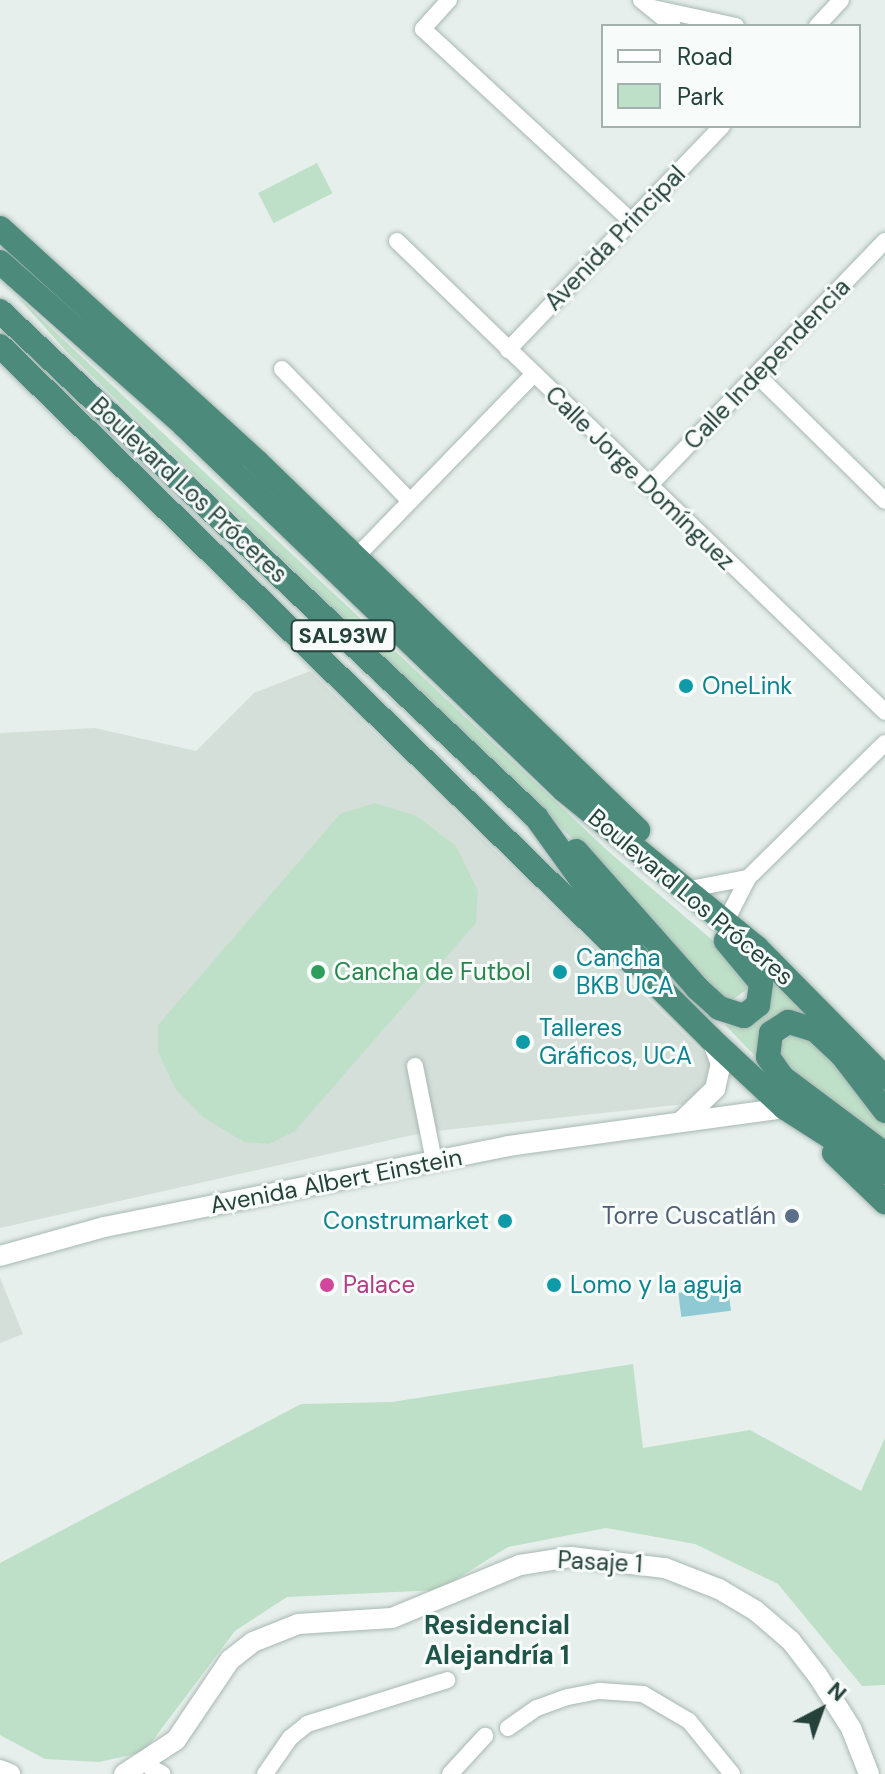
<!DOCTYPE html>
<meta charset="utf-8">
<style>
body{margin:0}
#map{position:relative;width:885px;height:1774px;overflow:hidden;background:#e6efeb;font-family:"DM Sans",sans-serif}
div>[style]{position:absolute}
.built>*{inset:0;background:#d4dfda}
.green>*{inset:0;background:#bfe0c8;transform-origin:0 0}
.water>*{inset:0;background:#8ec9d4;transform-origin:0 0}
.roads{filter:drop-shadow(0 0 2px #a8b8b2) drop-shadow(0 0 2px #a8b8b2)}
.minor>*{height:16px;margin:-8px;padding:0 8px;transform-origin:8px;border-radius:8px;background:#fff}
.tertiary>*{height:20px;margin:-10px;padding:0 10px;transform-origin:10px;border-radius:10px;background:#fff}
.trunk>*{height:24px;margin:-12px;padding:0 12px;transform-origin:12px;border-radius:12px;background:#4c8a7c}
.dots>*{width:22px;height:22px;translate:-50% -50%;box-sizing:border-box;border:4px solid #f7fbf9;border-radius:50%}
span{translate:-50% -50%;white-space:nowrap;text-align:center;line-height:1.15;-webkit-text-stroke:6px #f7fbf9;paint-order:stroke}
.shield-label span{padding:2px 6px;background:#f7fbf9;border:2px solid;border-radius:6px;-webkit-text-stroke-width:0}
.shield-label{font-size:22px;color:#24423a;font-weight:700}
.street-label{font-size:24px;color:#24423a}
.culture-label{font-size:24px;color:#0d838f}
.left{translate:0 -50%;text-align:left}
.right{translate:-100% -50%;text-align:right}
.leisure-label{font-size:24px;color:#27864d}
.service-label{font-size:24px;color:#4e5e75}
.hotel-label{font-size:24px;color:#b23c85}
.neighbourhood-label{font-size:26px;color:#1f5548;font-weight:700}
.legend{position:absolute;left:601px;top:24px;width:260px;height:104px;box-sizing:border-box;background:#f7fbf9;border:2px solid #a3b1ad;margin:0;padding:10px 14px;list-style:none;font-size:24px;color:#24423a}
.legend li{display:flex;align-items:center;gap:16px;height:40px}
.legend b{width:40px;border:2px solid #a3b1ad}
.north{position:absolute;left:781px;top:1670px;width:80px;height:80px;-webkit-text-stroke:6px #f7fbf9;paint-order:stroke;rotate:41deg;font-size:22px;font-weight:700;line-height:32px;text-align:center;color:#24423a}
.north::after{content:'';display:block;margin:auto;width:28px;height:36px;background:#24423a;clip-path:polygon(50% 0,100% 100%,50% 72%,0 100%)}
</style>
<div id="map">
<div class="built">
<i style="clip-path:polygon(310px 671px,711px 1061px,713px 1076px,695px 1103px,426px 1132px,0 1228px,0 733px,95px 728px,196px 751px,254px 693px)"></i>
<i style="clip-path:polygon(0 1278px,23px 1334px,0 1343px)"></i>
</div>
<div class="green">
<i style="left:317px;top:163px;width:34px;height:66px;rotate:63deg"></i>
<i style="clip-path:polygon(17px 296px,609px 852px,731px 956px,748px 984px,746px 990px,732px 1000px,711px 991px,603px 868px,65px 350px)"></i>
<i style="clip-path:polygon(375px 803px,417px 816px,456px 846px,478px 891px,476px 923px,295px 1131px,269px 1144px,244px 1142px,204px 1118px,176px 1090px,158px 1052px,158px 1025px,340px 814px)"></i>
<i style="clip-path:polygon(769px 977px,808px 1017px,790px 1010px,769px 1020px,761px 1062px,725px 1025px,739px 1025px,768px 1009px)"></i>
<i style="clip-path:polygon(792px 1035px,809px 1035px,885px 1119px,885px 1146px,823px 1102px,779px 1058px,782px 1043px)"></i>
<i style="clip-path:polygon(633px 1364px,643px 1448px,750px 1430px,861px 1491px,885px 1438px,885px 1685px,862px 1686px,778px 1584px,695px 1544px,606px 1528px,508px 1547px,439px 1590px,287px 1597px,235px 1631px,144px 1752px,99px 1762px,45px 1759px,0 1735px,0 1563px,301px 1404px,392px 1402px)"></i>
</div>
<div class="water">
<i style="left:728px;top:1287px;width:24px;height:50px;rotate:83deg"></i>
</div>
<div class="roads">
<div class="minor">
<i style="left:449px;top:0;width:39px;rotate:132deg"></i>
<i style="left:423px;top:29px;width:283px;rotate:42.7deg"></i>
<i style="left:641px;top:0;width:41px;rotate:39.1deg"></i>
<i style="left:653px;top:8px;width:85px;rotate:12.2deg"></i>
<i style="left:817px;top:26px;width:35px;rotate:-47deg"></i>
<i style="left:397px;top:241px;width:678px;rotate:43.98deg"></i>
<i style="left:508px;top:350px;width:310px;rotate:-46.3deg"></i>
<i style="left:282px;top:369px;width:184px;rotate:45.9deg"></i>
<i style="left:758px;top:376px;width:178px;rotate:44.5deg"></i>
<i style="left:649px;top:486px;width:340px;rotate:-46.1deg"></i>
<i style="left:355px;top:558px;width:255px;rotate:-45.8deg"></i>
<i style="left:695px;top:888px;width:54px;rotate:-10.7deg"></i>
<i style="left:726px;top:921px;width:48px;rotate:-62.9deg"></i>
<i style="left:748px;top:878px;width:192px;rotate:-44.6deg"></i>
<i style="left:415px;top:1066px;width:97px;rotate:78.7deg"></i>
<i style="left:508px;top:1728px;width:35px;rotate:-35deg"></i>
<i style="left:537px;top:1708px;width:33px;rotate:-20deg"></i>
<i style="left:568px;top:1697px;width:33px;rotate:-11deg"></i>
<i style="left:600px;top:1691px;width:43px;rotate:4deg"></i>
<i style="left:643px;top:1694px;width:53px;rotate:30.4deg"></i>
<i style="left:689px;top:1721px;width:68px;rotate:50.9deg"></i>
<i style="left:151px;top:1768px;width:13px;rotate:27deg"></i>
<i style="left:265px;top:1774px;width:44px;rotate:-55.2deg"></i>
<i style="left:290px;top:1738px;width:22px;rotate:-39deg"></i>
<i style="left:307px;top:1724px;width:147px;rotate:-17.4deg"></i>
<i style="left:450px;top:1774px;width:52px;rotate:-47.4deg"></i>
</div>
<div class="tertiary">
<i style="left:683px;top:1120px;width:45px;rotate:-44.1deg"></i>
<i style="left:715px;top:1089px;width:26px;rotate:-77deg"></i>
<i style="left:721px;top:1064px;width:25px;rotate:-111deg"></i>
<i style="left:0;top:1256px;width:108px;rotate:-15.6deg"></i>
<i style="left:104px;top:1227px;width:412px;rotate:-11.3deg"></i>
<i style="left:508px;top:1146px;width:280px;rotate:-7.8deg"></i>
<i style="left:0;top:1770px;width:11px;rotate:22deg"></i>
<i style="left:124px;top:1774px;width:62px;rotate:-33.2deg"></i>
<i style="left:176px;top:1740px;width:97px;rotate:-56deg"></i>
<i style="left:230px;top:1660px;width:29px;rotate:-38deg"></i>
<i style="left:253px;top:1642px;width:48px;rotate:-21.8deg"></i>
<i style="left:298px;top:1624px;width:94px;rotate:-3.7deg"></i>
<i style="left:392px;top:1618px;width:139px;rotate:-22.5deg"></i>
<i style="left:520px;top:1565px;width:52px;rotate:-8.9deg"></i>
<i style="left:571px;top:1557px;width:95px;rotate:6.7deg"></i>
<i style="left:665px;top:1568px;width:58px;rotate:21.3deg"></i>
<i style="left:719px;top:1589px;width:43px;rotate:30.7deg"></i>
<i style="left:756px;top:1611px;width:46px;rotate:40.6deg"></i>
<i style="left:791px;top:1641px;width:44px;rotate:52.4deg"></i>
<i style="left:818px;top:1676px;width:62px;rotate:57.6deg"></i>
<i style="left:851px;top:1728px;width:49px;rotate:68.6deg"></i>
</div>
<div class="trunk">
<i style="left:0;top:228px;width:348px;rotate:42.3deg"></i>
<i style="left:257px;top:462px;width:530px;rotate:44.01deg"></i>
<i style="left:0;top:262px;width:246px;rotate:41.5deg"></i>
<i style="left:184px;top:425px;width:527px;rotate:43.85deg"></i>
<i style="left:564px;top:790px;width:249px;rotate:39.3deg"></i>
<i style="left:757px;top:948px;width:182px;rotate:45.4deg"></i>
<i style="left:0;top:311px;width:737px;rotate:43.35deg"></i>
<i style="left:536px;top:817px;width:208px;rotate:54.2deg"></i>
<i style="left:658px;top:986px;width:75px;rotate:45deg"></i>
<i style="left:711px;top:1039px;width:101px;rotate:43deg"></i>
<i style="left:785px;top:1108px;width:119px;rotate:32.6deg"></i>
<i style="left:0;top:346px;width:883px;rotate:44.31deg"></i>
<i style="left:576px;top:851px;width:183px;rotate:48.5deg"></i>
<i style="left:697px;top:988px;width:30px;rotate:42deg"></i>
<i style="left:719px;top:1008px;width:26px;rotate:18deg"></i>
<i style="left:744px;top:1016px;width:18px;rotate:-38deg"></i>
<i style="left:758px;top:1005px;width:22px;rotate:-82deg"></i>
<i style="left:761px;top:983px;width:55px;rotate:-129.8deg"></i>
<i style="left:885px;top:1111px;width:71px;rotate:-127.5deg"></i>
<i style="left:842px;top:1055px;width:37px;rotate:-137deg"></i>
<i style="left:815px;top:1030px;width:28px;rotate:-163deg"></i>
<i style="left:788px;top:1022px;width:20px;rotate:147deg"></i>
<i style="left:771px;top:1033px;width:24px;rotate:97deg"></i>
<i style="left:768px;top:1057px;width:24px;rotate:55deg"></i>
<i style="left:782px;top:1077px;width:129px;rotate:36.8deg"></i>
<i style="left:834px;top:1153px;width:71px;rotate:43.9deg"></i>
</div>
</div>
<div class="dots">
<i style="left:686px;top:686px;background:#0f9aa8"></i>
<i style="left:318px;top:972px;background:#2e9e5b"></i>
<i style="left:560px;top:972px;background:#0f9aa8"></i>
<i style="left:523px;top:1042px;background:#0f9aa8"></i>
<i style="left:792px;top:1216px;background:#5c6f8a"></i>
<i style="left:505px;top:1221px;background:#0f9aa8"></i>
<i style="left:327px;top:1285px;background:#d1479c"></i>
<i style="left:554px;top:1285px;background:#0f9aa8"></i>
</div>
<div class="shield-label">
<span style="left:343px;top:636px">SAL93W</span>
</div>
<div class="street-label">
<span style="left:615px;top:238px;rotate:-46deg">Avenida Principal</span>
<span style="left:767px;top:364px;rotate:-46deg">Calle Independencia</span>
<span style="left:640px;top:478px;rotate:44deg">Calle Jorge Domínguez</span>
<span style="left:189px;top:490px;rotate:43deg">Boulevard Los Próceres</span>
<span style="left:691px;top:897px;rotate:40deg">Boulevard Los Próceres</span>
<span style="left:336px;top:1181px;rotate:-11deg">Avenida Albert Einstein</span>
<span style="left:600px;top:1562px;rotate:3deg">Pasaje 1</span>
</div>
<div class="culture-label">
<span class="left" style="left:702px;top:686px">OneLink</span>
<span class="left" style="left:576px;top:972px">Cancha<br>BKB UCA</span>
<span class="left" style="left:539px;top:1042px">Talleres<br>Gráficos, UCA</span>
<span class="right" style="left:489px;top:1221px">Construmarket</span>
<span class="left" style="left:570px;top:1285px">Lomo y la aguja</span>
</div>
<div class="leisure-label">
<span class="left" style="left:334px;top:972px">Cancha de Futbol</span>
</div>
<div class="service-label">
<span class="right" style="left:776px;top:1216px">Torre Cuscatlán</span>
</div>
<div class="hotel-label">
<span class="left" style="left:343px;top:1285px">Palace</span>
</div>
<div class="neighbourhood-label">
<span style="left:497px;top:1641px">Residencial<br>Alejandría 1</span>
</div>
<ul class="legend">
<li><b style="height:10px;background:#fff"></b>Road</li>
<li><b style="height:22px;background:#bfe0c8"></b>Park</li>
</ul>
<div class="north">N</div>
</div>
